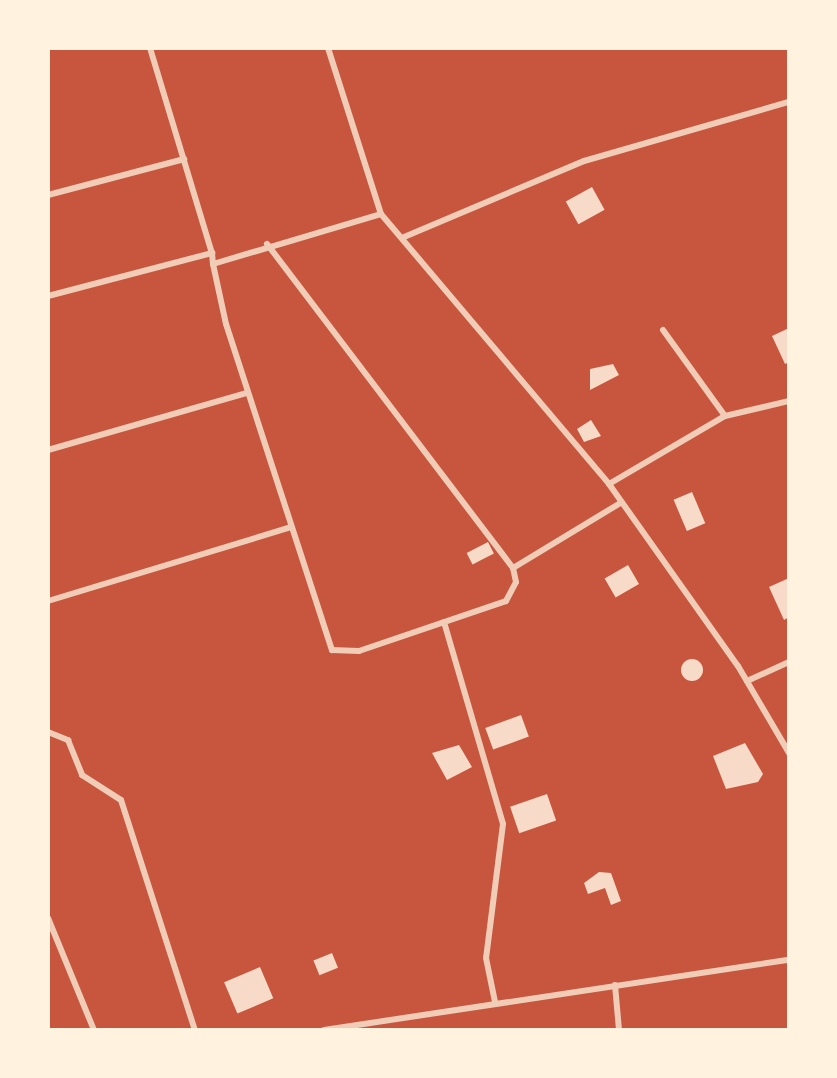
<!DOCTYPE html>
<style>
body{margin:0}
#map{position:relative;width:837px;height:1078px;overflow:hidden;background:#c8553d;font-family:"Open Sans",sans-serif}
div>[style]{position:absolute}
.building>*{inset:0;background:#f7dbc8;transform-origin:0 0}
.round{border-radius:50%}
.service>*{height:6px;margin:-3px;padding:0 3px;transform-origin:3px;border-radius:3px;background:#f1ccb7}
span{translate:-50% -50%;white-space:nowrap;text-align:center;line-height:1.15;-webkit-text-stroke:8px #fff3e0;paint-order:stroke}
.frame{position:absolute;inset:0;border:50px solid #fff3e0;pointer-events:none}
</style>
<div id="map">
<div class="building">
<i style="left:592px;top:187px;width:26px;height:30px;rotate:61deg"></i>
<i style="clip-path:polygon(789px 328px,789px 362px,785px 364px,772px 336px)"></i>
<i style="clip-path:polygon(613px 364px,619px 375px,590px 390px,590px 369px)"></i>
<i style="clip-path:polygon(591px 420px,601px 436px,584px 442px,577px 429px)"></i>
<i style="left:692px;top:492px;width:34px;height:20px;rotate:67deg"></i>
<i style="left:488px;top:542px;width:13px;height:24px;rotate:63deg"></i>
<i style="left:628px;top:565px;width:22px;height:27px;rotate:60deg"></i>
<i style="clip-path:polygon(789px 578px,789px 617px,784px 620px,769px 587px)"></i>
<i class="round" style="left:681px;top:659px;width:22px;height:22px"></i>
<i style="left:521px;top:715px;width:23px;height:38px;rotate:70deg"></i>
<i style="clip-path:polygon(745px 743px,763px 774px,758px 782px,726px 789px,713px 756px)"></i>
<i style="clip-path:polygon(459px 745px,472px 767px,447px 780px,432px 753px)"></i>
<i style="left:547px;top:794px;width:28px;height:39px;rotate:71deg"></i>
<i style="clip-path:polygon(599px 872px,611px 873px,621px 901px,611px 905px,605px 888px,588px 894px,584px 883px)"></i>
<i style="left:332px;top:953px;width:16px;height:20px;rotate:68deg"></i>
<i style="left:260px;top:967px;width:34px;height:39px;rotate:67deg"></i>
</div>
<div class="service">
<i style="left:150px;top:48px;width:214px;rotate:73.2deg"></i>
<i style="left:328px;top:48px;width:174px;rotate:72.3deg"></i>
<i style="left:381px;top:214px;width:353px;rotate:49.8deg"></i>
<i style="left:609px;top:484px;width:223px;rotate:54.7deg"></i>
<i style="left:738px;top:666px;width:101px;rotate:59.6deg"></i>
<i style="left:48px;top:195px;width:141px;rotate:-14.8deg"></i>
<i style="left:404px;top:237px;width:195px;rotate:-22.9deg"></i>
<i style="left:584px;top:161px;width:213px;rotate:-16.1deg"></i>
<i style="left:213px;top:264px;width:61px;rotate:77.8deg"></i>
<i style="left:226px;top:324px;width:343px;rotate:72deg"></i>
<i style="left:332px;top:650px;width:27px;rotate:2deg"></i>
<i style="left:359px;top:651px;width:155px;rotate:-18.8deg"></i>
<i style="left:506px;top:601px;width:21px;rotate:-62deg"></i>
<i style="left:516px;top:582px;width:14px;rotate:-102deg"></i>
<i style="left:513px;top:568px;width:407px;rotate:-127.2deg"></i>
<i style="left:48px;top:296px;width:170px;rotate:-14.7deg"></i>
<i style="left:212px;top:253px;width:11px;rotate:85deg"></i>
<i style="left:213px;top:264px;width:175px;rotate:-16.6deg"></i>
<i style="left:663px;top:330px;width:106px;rotate:54.2deg"></i>
<i style="left:48px;top:450px;width:207px;rotate:-16deg"></i>
<i style="left:609px;top:484px;width:134px;rotate:-30.4deg"></i>
<i style="left:725px;top:416px;width:66px;rotate:-13.2deg"></i>
<i style="left:513px;top:568px;width:127px;rotate:-31.2deg"></i>
<i style="left:48px;top:601px;width:252px;rotate:-16.9deg"></i>
<i style="left:444px;top:622px;width:210px;rotate:73.7deg"></i>
<i style="left:503px;top:824px;width:135px;rotate:97.2deg"></i>
<i style="left:486px;top:958px;width:45px;rotate:78.4deg"></i>
<i style="left:747px;top:681px;width:46px;rotate:-24.3deg"></i>
<i style="left:48px;top:732px;width:22px;rotate:22deg"></i>
<i style="left:68px;top:740px;width:38px;rotate:68deg"></i>
<i style="left:82px;top:775px;width:46px;rotate:32.7deg"></i>
<i style="left:121px;top:800px;width:242px;rotate:72.2deg"></i>
<i style="left:48px;top:918px;width:121px;rotate:67.7deg"></i>
<i style="left:615px;top:985px;width:45px;rotate:84.9deg"></i>
<i style="left:324px;top:1030px;width:470px;rotate:-8.6deg"></i>
</div>
<div class="frame"></div>
</div>
